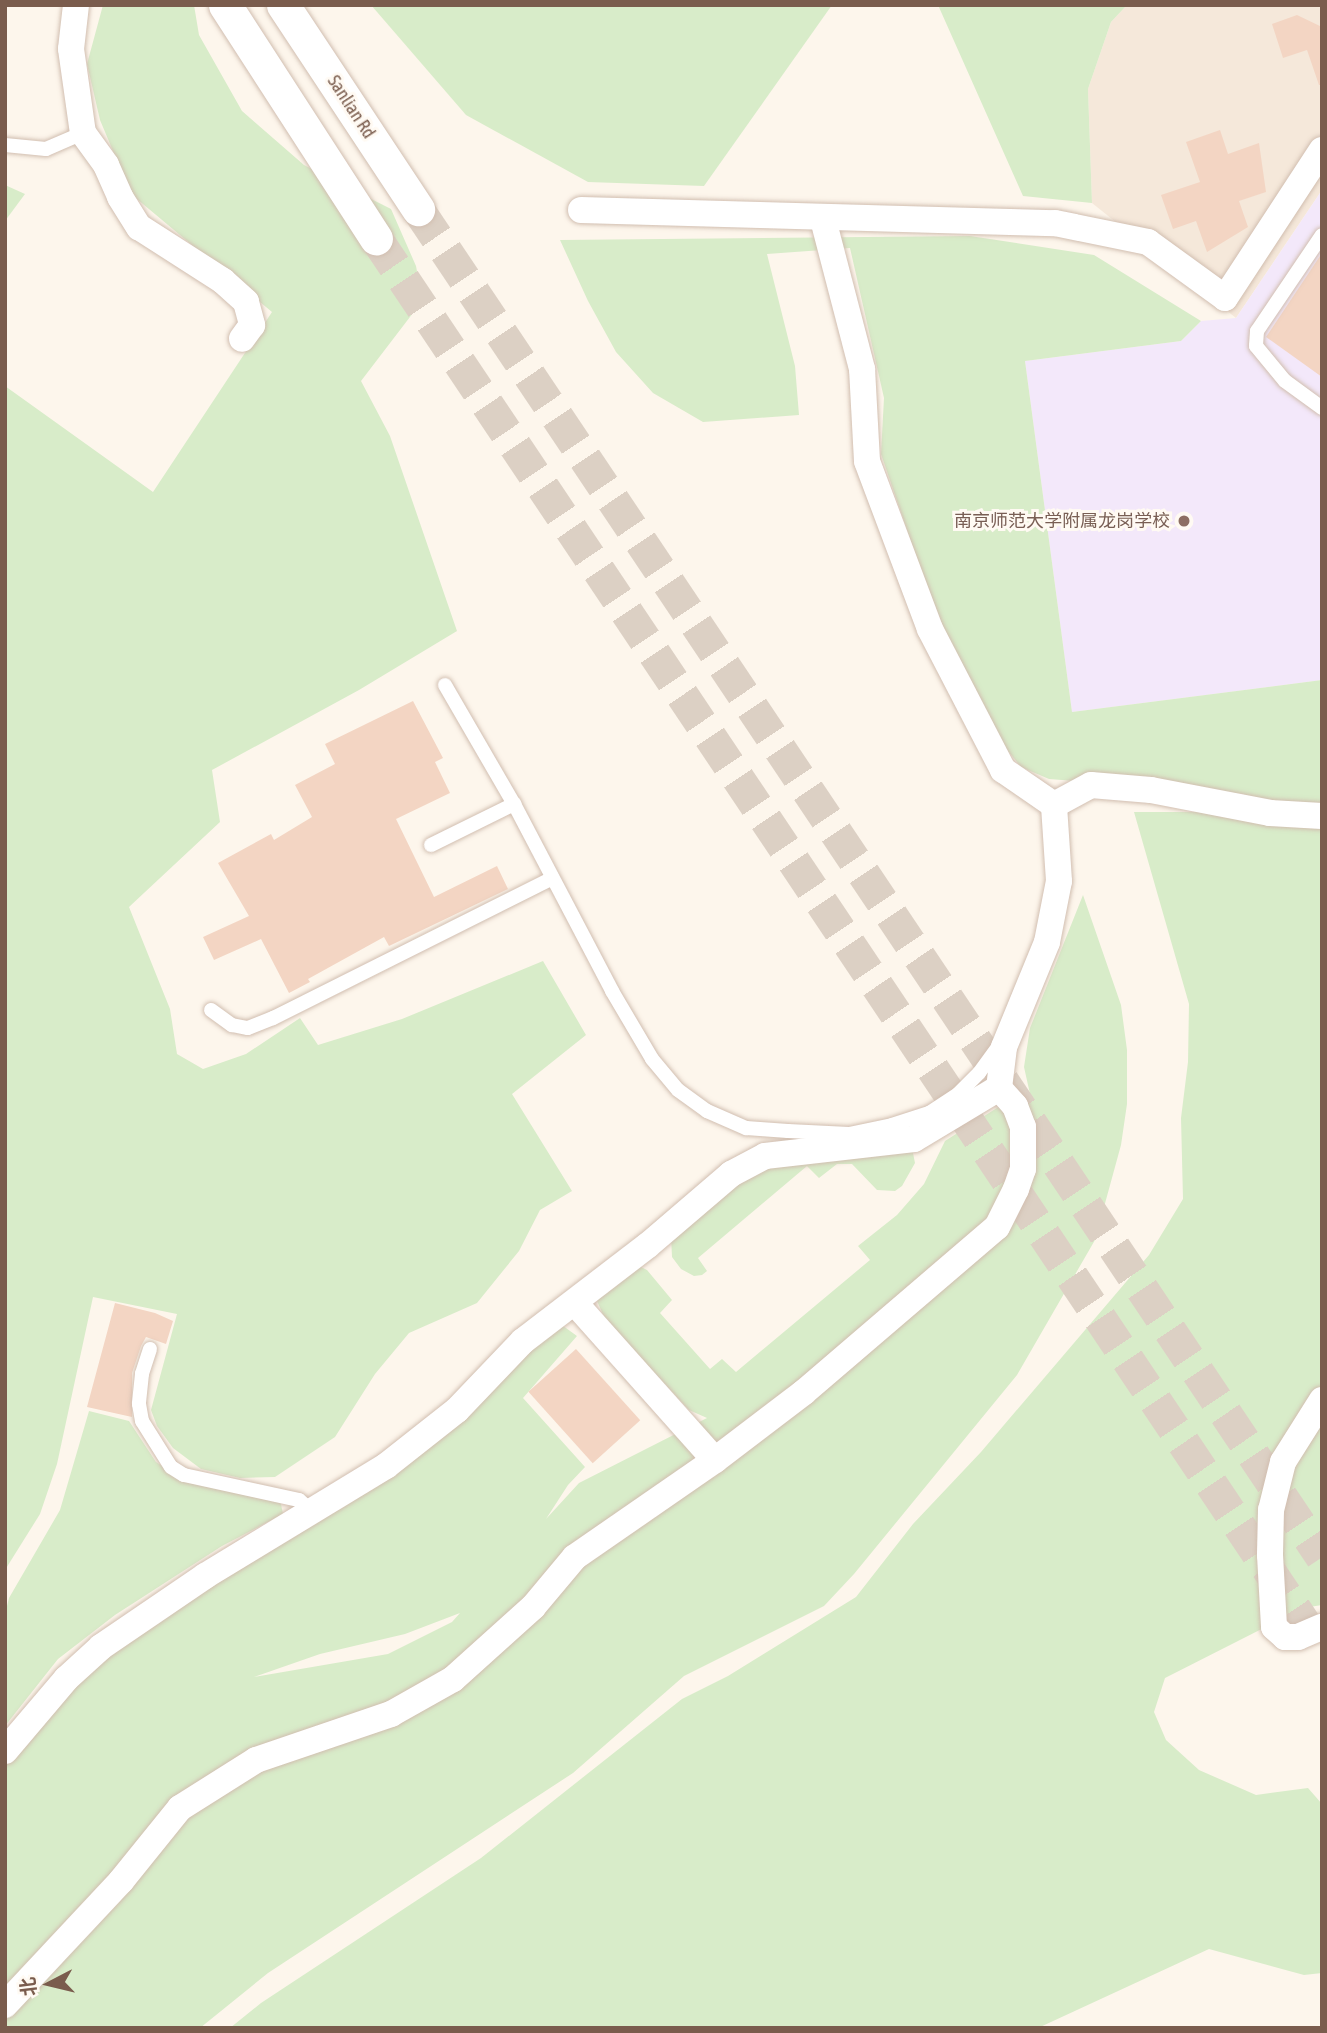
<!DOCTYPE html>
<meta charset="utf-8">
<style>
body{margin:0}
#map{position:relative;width:1327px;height:2033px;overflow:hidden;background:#fdf6ec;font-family:"Asap Condensed","Noto Sans SC",sans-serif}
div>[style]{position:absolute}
.residential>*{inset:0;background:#f5e8da}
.education>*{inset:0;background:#f3e8fa}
.green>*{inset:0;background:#d8ecc9}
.building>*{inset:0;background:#f3d5c3;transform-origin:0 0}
.tertiary-tunnel>*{height:33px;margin-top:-16.5px;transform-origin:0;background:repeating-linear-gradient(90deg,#dcd0c4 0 33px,transparent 0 50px)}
.roads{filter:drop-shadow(0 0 2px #d1beb0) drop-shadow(0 0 2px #d1beb0)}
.service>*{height:14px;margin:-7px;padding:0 7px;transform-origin:7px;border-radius:7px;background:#fff}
.minor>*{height:26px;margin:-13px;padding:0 13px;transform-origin:13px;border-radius:13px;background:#fff}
.tertiary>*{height:33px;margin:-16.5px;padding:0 16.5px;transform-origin:16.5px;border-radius:16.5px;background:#fff}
.dots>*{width:19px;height:19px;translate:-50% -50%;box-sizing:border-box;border:4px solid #fffaf3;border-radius:50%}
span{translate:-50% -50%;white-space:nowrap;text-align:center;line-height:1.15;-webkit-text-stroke:6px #fffaf3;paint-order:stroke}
.street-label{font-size:18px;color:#7a5c4d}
.education-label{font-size:18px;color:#785e54}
.right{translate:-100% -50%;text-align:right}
.frame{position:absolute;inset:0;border:7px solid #7a5c4d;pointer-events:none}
.north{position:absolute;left:14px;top:1949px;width:70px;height:70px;-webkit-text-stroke:5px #fffaf3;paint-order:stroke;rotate:263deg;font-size:19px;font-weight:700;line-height:28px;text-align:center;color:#7a5c4d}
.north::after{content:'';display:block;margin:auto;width:24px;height:32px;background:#7a5c4d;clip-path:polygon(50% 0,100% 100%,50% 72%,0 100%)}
</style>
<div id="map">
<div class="residential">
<i style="clip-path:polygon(1127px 5px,1322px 5px,1322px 190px,1236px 318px,1092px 203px,1088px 89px,1111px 22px)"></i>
</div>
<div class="education">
<i style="clip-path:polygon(1322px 190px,1322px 680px,1072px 712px,1025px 361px,1181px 341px,1201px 321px,1236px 318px)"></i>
</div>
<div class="green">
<i style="clip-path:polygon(103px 5px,194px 5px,199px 35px,242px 111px,304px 165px,391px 209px,416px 266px,421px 292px,413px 313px,361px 381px,390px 436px,457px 631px,359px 690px,212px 770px,220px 822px,129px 907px,170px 1009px,177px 1054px,203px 1069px,246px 1054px,300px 1018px,318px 1045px,402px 1019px,543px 961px,586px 1035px,512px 1094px,572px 1191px,540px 1210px,519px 1251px,477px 1303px,409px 1333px,375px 1374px,335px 1437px,275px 1477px,240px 1478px,201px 1469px,173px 1448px,157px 1426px,151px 1410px,177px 1314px,93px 1297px,57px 1464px,40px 1514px,5px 1570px,5px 386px,153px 492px,272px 312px,131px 194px,100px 120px,87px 64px)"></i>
<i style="clip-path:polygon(371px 5px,832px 5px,704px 186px,588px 182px,466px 115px)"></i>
<i style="clip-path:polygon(938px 5px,1127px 5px,1111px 22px,1088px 89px,1092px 203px,1023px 196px)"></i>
<i style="clip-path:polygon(5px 185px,25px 194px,5px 221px)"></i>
<i style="clip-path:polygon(970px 236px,1094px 255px,1201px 321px,1181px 341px,1025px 361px,1072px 712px,1322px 680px,1322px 1605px,1303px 1608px,1165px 1678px,1154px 1712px,1166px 1740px,1199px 1770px,1256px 1795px,1308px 1788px,1322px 1804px,1322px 1973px,1304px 1975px,1209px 1949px,1038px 2028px,230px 2028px,261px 2003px,481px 1858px,682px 1699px,728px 1676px,856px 1597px,913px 1524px,981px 1452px,1149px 1255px,1183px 1199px,1181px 1118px,1188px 1062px,1189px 1004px,1134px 812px,1240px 812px,1244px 794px,1049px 779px,1021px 767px,994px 734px,965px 682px,919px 565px,881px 454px,884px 398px,850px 248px,767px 254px,795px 366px,799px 415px,703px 422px,653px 393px,616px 352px,588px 301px,560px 240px)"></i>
<i style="clip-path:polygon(evenodd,1083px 895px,1121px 1005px,1127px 1050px,1127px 1104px,1121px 1145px,1095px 1240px,1017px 1375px,854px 1574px,824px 1606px,684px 1676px,573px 1773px,268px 1973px,200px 2028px,5px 2028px,5px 1763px,77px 1676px,284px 1534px,559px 1323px,577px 1336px,523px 1398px,585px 1467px,568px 1485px,546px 1519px,579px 1483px,707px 1418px,689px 1410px,606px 1321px,597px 1301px,599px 1294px,637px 1265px,647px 1270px,672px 1300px,660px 1313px,710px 1369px,722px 1359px,736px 1372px,870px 1260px,858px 1246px,897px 1215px,924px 1184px,945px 1141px,1022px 1092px,1030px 1094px,1024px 1067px,1030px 1028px,1083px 895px,460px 1613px,452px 1622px,388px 1654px,254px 1677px,320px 1654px,405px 1634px,460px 1613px)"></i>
<i style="clip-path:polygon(912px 1148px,915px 1163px,902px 1186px,895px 1191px,877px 1190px,852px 1164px,837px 1164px,819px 1178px,807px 1166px,698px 1258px,707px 1271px,702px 1275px,694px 1276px,681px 1269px,672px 1257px,671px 1237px,758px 1165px)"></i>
<i style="clip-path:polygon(89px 1411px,129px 1421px,156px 1462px,185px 1481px,280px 1499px,283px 1514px,222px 1546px,115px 1615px,58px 1659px,5px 1726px,5px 1614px,9px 1598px,60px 1510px)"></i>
</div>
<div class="building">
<i style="clip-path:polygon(1297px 15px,1322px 27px,1322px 85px,1319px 85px,1307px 50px,1283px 58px,1272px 24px)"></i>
<i style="clip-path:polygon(1220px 130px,1228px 154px,1259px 143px,1266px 192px,1239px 201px,1248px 227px,1207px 252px,1196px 221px,1173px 229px,1161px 195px,1200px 182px,1186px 142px)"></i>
<i style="clip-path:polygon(1322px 253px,1322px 377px,1266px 337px)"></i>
<i style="clip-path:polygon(413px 701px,443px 758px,435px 762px,450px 793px,396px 819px,434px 897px,497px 866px,508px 889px,389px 946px,384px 937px,308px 979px,310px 982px,289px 993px,261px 939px,214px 960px,203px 937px,249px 916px,218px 863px,271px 834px,274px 840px,312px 817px,295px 785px,335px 764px,325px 744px)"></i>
<i style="clip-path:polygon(115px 1303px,155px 1313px,173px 1321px,166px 1344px,146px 1337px,141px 1346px,132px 1373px,132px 1417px,87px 1407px)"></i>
<i style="left:576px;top:1349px;width:96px;height:64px;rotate:48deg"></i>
</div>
<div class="tertiary-tunnel">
<i style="left:418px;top:209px;width:1623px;rotate:56.15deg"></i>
<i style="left:376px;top:238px;width:1699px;rotate:56.16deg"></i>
</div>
<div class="roads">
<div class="service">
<i style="left:5px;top:145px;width:41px;rotate:5.6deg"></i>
<i style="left:46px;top:149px;width:40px;rotate:-23.4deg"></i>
<i style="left:1322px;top:235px;width:116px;rotate:124.1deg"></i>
<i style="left:1257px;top:331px;width:15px;rotate:94deg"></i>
<i style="left:1256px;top:346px;width:45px;rotate:50.4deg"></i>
<i style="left:1285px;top:381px;width:46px;rotate:36.1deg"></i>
<i style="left:445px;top:685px;width:138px;rotate:59.9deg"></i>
<i style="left:514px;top:804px;width:211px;rotate:62.3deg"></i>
<i style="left:612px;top:991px;width:79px;rotate:59.5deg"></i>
<i style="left:652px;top:1059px;width:40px;rotate:50deg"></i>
<i style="left:678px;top:1090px;width:36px;rotate:36deg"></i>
<i style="left:707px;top:1111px;width:43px;rotate:23.6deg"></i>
<i style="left:746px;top:1128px;width:42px;rotate:4.1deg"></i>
<i style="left:788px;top:1131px;width:61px;rotate:2.8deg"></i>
<i style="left:849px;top:1134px;width:44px;rotate:-11.8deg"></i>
<i style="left:892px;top:1125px;width:39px;rotate:-18deg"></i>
<i style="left:929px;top:1113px;width:35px;rotate:-33deg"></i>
<i style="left:958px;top:1094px;width:30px;rotate:-45deg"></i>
<i style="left:979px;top:1073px;width:34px;rotate:-54deg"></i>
<i style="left:431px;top:845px;width:93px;rotate:-26.3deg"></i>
<i style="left:211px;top:1010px;width:26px;rotate:36deg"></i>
<i style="left:232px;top:1025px;width:16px;rotate:11deg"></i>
<i style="left:248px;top:1028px;width:27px;rotate:-22deg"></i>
<i style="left:273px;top:1018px;width:312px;rotate:-26.6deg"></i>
<i style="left:150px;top:1349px;width:26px;rotate:108deg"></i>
<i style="left:142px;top:1374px;width:30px;rotate:96deg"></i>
<i style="left:139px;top:1404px;width:17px;rotate:80deg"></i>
<i style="left:142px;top:1421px;width:54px;rotate:57.8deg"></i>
<i style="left:171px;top:1467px;width:15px;rotate:32deg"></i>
<i style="left:184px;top:1475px;width:118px;rotate:12.3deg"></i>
<i style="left:299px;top:1500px;width:17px;rotate:40deg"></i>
</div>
<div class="minor">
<i style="left:76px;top:5px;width:44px;rotate:96.5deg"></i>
<i style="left:71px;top:49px;width:85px;rotate:81.9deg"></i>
<i style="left:83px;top:133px;width:39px;rotate:54deg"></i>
<i style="left:106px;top:165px;width:35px;rotate:66deg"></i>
<i style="left:120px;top:197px;width:36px;rotate:58deg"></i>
<i style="left:139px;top:227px;width:100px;rotate:32.7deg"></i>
<i style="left:223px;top:281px;width:31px;rotate:42deg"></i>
<i style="left:246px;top:302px;width:24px;rotate:75deg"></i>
<i style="left:252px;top:325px;width:17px;rotate:126deg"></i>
<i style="left:581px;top:210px;width:474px;rotate:1.6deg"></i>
<i style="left:1055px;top:223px;width:95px;rotate:11.5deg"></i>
<i style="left:1148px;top:242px;width:95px;rotate:36deg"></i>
<i style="left:1225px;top:298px;width:177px;rotate:-56.8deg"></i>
<i style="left:1054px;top:805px;width:42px;rotate:-28.4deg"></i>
<i style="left:1091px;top:785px;width:60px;rotate:4.8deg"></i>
<i style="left:1151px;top:790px;width:121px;rotate:10.9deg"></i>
<i style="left:1270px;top:813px;width:52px;rotate:3.3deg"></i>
<i style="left:575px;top:1303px;width:210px;rotate:48.3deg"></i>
<i style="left:1322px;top:1400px;width:73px;rotate:122.2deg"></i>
<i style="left:1283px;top:1462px;width:49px;rotate:104deg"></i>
<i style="left:1271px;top:1510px;width:45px;rotate:91.3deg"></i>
<i style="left:1270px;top:1555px;width:72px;rotate:86.8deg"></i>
<i style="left:1274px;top:1627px;width:15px;rotate:42deg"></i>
<i style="left:1285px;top:1637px;width:13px"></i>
<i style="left:1298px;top:1637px;width:26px;rotate:-23deg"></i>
<i style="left:5px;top:1751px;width:94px;rotate:-49.7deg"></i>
<i style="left:66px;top:1679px;width:47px;rotate:-42.4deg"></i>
<i style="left:101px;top:1647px;width:126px;rotate:-34.3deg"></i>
<i style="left:205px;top:1576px;width:212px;rotate:-31.3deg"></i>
<i style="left:386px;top:1466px;width:90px;rotate:-38.3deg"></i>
<i style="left:457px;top:1410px;width:95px;rotate:-46.3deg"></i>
<i style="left:523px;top:1341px;width:156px;rotate:-37.5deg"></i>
<i style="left:647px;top:1246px;width:111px;rotate:-40.6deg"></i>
<i style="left:731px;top:1174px;width:38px;rotate:-28deg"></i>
<i style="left:765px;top:1156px;width:150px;rotate:-6.5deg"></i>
<i style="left:914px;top:1139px;width:99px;rotate:-31deg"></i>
<i style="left:5px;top:2005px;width:170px;rotate:-46.9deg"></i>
<i style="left:121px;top:1881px;width:94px;rotate:-51.1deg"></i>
<i style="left:180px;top:1808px;width:90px;rotate:-32.3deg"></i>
<i style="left:256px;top:1760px;width:143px;rotate:-18.8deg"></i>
<i style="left:391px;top:1714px;width:71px;rotate:-29.4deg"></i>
<i style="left:453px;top:1679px;width:108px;rotate:-42deg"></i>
<i style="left:533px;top:1607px;width:65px;rotate:-50deg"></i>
<i style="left:575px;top:1557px;width:170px;rotate:-34.7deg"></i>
<i style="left:715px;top:1460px;width:111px;rotate:-37.3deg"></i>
<i style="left:803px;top:1393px;width:255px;rotate:-40.6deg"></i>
<i style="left:997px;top:1227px;width:42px;rotate:-63.4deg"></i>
<i style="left:1016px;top:1189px;width:21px;rotate:-71deg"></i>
<i style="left:1023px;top:1169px;width:42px;rotate:-90deg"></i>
<i style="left:1023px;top:1127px;width:22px;rotate:-111deg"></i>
<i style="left:1015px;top:1106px;width:24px;rotate:-132deg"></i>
<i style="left:999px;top:1088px;width:41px;rotate:-83deg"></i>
<i style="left:1004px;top:1047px;width:113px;rotate:-67.7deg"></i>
<i style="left:1047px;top:942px;width:62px;rotate:-78.9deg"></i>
<i style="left:1059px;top:881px;width:76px;rotate:-93.8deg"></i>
<i style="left:1054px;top:805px;width:62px;rotate:-145.5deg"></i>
<i style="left:1003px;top:770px;width:159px;rotate:-117.4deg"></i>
<i style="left:930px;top:629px;width:179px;rotate:-110.6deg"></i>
<i style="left:867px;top:461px;width:92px;rotate:-93.1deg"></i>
<i style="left:862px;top:369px;width:155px;rotate:-104.6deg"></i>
</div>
<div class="tertiary">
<i style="left:225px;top:5px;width:278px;rotate:57.1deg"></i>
<i style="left:283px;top:5px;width:245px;rotate:56.5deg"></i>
</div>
</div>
<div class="dots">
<i style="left:1184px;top:521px;background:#8d6e63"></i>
</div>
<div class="street-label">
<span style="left:351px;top:107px;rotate:57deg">Sanlian Rd</span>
</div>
<div class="education-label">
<span class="right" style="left:1170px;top:521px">南京师范大学附属龙岗学校</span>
</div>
<div class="frame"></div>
<div class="north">北</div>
</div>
